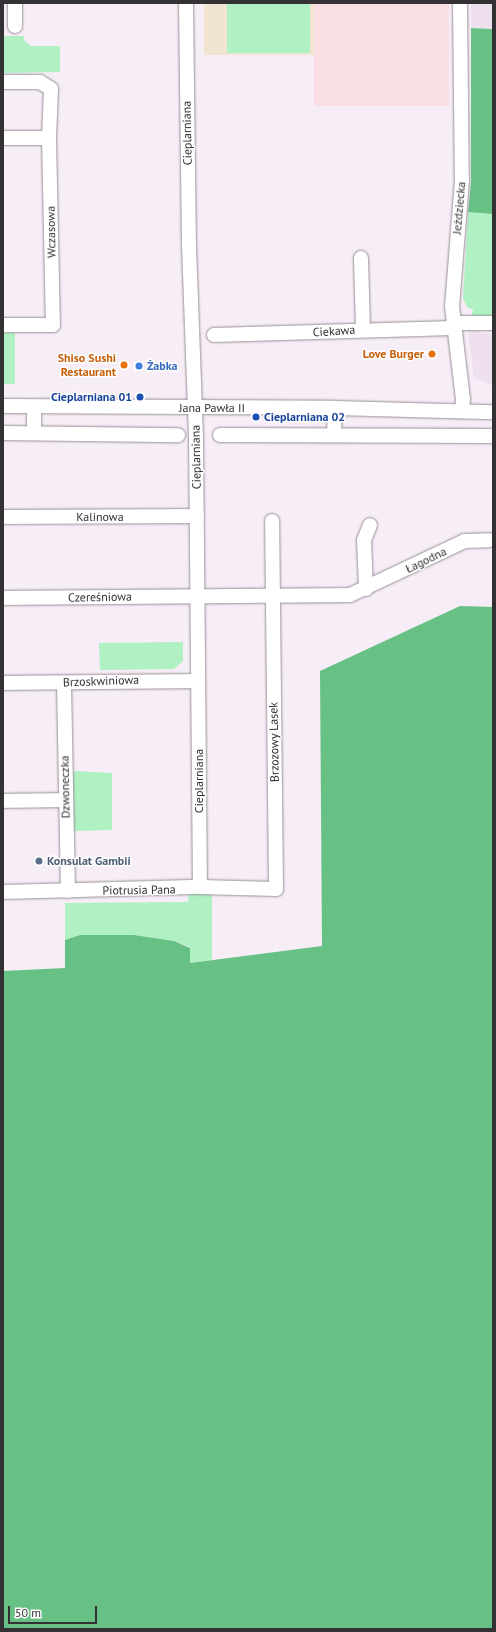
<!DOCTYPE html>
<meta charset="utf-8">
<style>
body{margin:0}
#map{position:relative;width:496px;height:1632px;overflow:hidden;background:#f6edf6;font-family:"PT Sans",sans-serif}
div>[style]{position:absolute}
.built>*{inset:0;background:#efe0f0;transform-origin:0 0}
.industrial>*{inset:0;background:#f9dee4;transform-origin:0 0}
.education>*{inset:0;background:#f1e4d0;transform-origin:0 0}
.green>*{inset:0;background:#aff1c2;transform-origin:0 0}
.forest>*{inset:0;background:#67c185}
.roads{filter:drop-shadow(0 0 1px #978f98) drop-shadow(0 0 1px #978f98)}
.minor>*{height:14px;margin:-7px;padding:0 7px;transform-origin:7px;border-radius:7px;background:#fff}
.dots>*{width:11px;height:11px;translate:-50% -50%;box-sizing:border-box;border:2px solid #fefdfe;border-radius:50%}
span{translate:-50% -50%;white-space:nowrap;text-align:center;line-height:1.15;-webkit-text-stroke:3px #fefdfe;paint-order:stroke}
.street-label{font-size:12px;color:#343134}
.food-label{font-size:12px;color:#c56008;font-weight:700}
.right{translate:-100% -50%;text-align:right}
.shop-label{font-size:12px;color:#366cbe;font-weight:700}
.left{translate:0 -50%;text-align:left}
.transit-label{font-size:12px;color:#164399;font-weight:700}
.service-label{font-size:12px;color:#4e5e75;font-weight:700}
.frame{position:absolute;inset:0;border:4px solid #343134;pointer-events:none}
.scale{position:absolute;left:8px;top:1606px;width:89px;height:18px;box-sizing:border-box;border:2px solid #343134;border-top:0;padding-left:5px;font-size:12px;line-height:14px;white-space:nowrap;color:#343134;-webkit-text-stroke:3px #fefdfe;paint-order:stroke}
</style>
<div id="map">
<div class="built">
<i style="left:471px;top:3px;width:22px;height:25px"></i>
<i style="clip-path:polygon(468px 329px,493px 335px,493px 386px,474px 378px)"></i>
</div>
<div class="industrial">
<i style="left:314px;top:3px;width:135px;height:103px"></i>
</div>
<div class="education">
<i style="left:204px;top:3px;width:110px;height:52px"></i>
</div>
<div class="green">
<i style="left:227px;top:3px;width:83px;height:50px"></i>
<i style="clip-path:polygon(3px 36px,24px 36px,24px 40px,31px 46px,60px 46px,60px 72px,3px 73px)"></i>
<i style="clip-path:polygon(468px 212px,493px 214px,493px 316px,471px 317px,473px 309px,468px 308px,463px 299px)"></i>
<i style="left:3px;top:333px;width:12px;height:51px"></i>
<i style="clip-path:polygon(183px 642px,183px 661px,174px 669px,100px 670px,99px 643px)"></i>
<i style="clip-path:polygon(76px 771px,112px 773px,112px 830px,74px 831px,71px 773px)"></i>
<i style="clip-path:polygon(189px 893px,212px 895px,212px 960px,190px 963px,190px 947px,174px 941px,134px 935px,80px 935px,65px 940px,65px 903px,188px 902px)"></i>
</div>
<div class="forest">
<i style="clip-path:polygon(471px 28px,493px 29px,493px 214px,468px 212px,471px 182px)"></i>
<i style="clip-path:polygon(460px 606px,493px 607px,493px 1629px,3px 1629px,3px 971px,65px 968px,65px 940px,80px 935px,134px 935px,174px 941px,190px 948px,190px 963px,322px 946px,320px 671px)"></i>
</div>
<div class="roads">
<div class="minor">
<i style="left:15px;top:3px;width:23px;rotate:90deg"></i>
<i style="left:186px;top:3px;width:243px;rotate:89.3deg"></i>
<i style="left:189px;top:246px;width:189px;rotate:87.9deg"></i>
<i style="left:196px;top:435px;width:452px;rotate:89.5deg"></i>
<i style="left:460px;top:3px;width:177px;rotate:89.4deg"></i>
<i style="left:462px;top:180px;width:126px;rotate:94.5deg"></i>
<i style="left:452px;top:306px;width:94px;rotate:83.3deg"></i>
<i style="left:463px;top:399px;width:12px;rotate:95deg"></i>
<i style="left:3px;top:82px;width:37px"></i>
<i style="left:40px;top:82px;width:13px;rotate:32deg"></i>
<i style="left:51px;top:89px;width:49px;rotate:92.3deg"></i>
<i style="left:49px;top:138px;width:187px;rotate:88.8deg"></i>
<i style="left:53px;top:325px;width:50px;rotate:180deg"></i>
<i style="left:3px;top:138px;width:46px"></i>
<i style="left:361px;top:258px;width:71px;rotate:88.4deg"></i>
<i style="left:453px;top:323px;width:40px"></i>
<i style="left:214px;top:335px;width:240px;rotate:-1.7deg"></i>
<i style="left:3px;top:406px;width:332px;rotate:0.3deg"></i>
<i style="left:335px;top:408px;width:158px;rotate:1.5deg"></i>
<i style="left:34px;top:407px;width:26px;rotate:90deg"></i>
<i style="left:3px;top:433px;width:175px;rotate:0.7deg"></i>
<i style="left:220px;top:435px;width:273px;rotate:0.2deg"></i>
<i style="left:334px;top:435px;width:27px;rotate:-88deg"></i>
<i style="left:3px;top:517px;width:194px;rotate:-0.3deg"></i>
<i style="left:366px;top:589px;width:49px;rotate:-92.3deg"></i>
<i style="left:364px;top:540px;width:16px;rotate:-68deg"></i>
<i style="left:3px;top:598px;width:347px;rotate:-0.5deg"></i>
<i style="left:350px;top:595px;width:127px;rotate:-25.2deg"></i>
<i style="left:465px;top:541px;width:24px;rotate:-2deg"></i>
<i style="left:3px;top:683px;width:195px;rotate:-0.6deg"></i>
<i style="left:64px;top:683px;width:208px;rotate:88.9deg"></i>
<i style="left:3px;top:801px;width:62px;rotate:-0.9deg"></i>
<i style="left:3px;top:892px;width:197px;rotate:-1.5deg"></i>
<i style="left:200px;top:887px;width:76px;rotate:1.5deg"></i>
<i style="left:276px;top:889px;width:368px;rotate:-90.6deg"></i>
</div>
</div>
<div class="dots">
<i style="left:432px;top:354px;background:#e8710a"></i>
<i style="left:124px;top:365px;background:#e8710a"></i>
<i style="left:139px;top:366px;background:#3f7fe0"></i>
<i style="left:140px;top:397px;background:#1a4fb4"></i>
<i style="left:256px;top:417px;background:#1a4fb4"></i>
<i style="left:39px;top:861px;background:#5c6f8a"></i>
</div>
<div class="street-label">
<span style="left:187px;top:133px;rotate:-91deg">Cieplarniana</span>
<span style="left:459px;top:208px;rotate:-85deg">Jeździecka</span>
<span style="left:51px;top:232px;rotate:-91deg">Wczasowa</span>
<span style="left:334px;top:331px;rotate:-4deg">Ciekawa</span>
<span style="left:212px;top:408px">Jana Pawła II</span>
<span style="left:196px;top:457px;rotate:-91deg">Cieplarniana</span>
<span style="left:100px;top:517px">Kalinowa</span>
<span style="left:426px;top:560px;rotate:-26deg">Łagodna</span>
<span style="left:100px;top:597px;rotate:-1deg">Czereśniowa</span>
<span style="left:101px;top:681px;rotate:-2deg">Brzoskwiniowa</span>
<span style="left:274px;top:742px;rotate:-91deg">Brzozowy Lasek</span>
<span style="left:199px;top:781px;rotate:-90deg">Cieplarniana</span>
<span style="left:65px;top:787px;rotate:-91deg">Dzwoneczka</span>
<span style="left:139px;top:890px;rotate:-1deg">Piotrusia Pana</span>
</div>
<div class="food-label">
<span class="right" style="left:424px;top:354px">Love Burger</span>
<span class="right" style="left:116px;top:365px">Shiso Sushi<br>Restaurant</span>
</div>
<div class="shop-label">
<span class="left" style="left:147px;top:366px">Żabka</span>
</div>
<div class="transit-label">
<span class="right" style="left:132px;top:397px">Cieplarniana 01</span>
<span class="left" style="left:264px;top:417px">Cieplarniana 02</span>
</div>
<div class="service-label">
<span class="left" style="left:47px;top:861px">Konsulat Gambii</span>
</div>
<div class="frame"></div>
<div class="scale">50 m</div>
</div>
